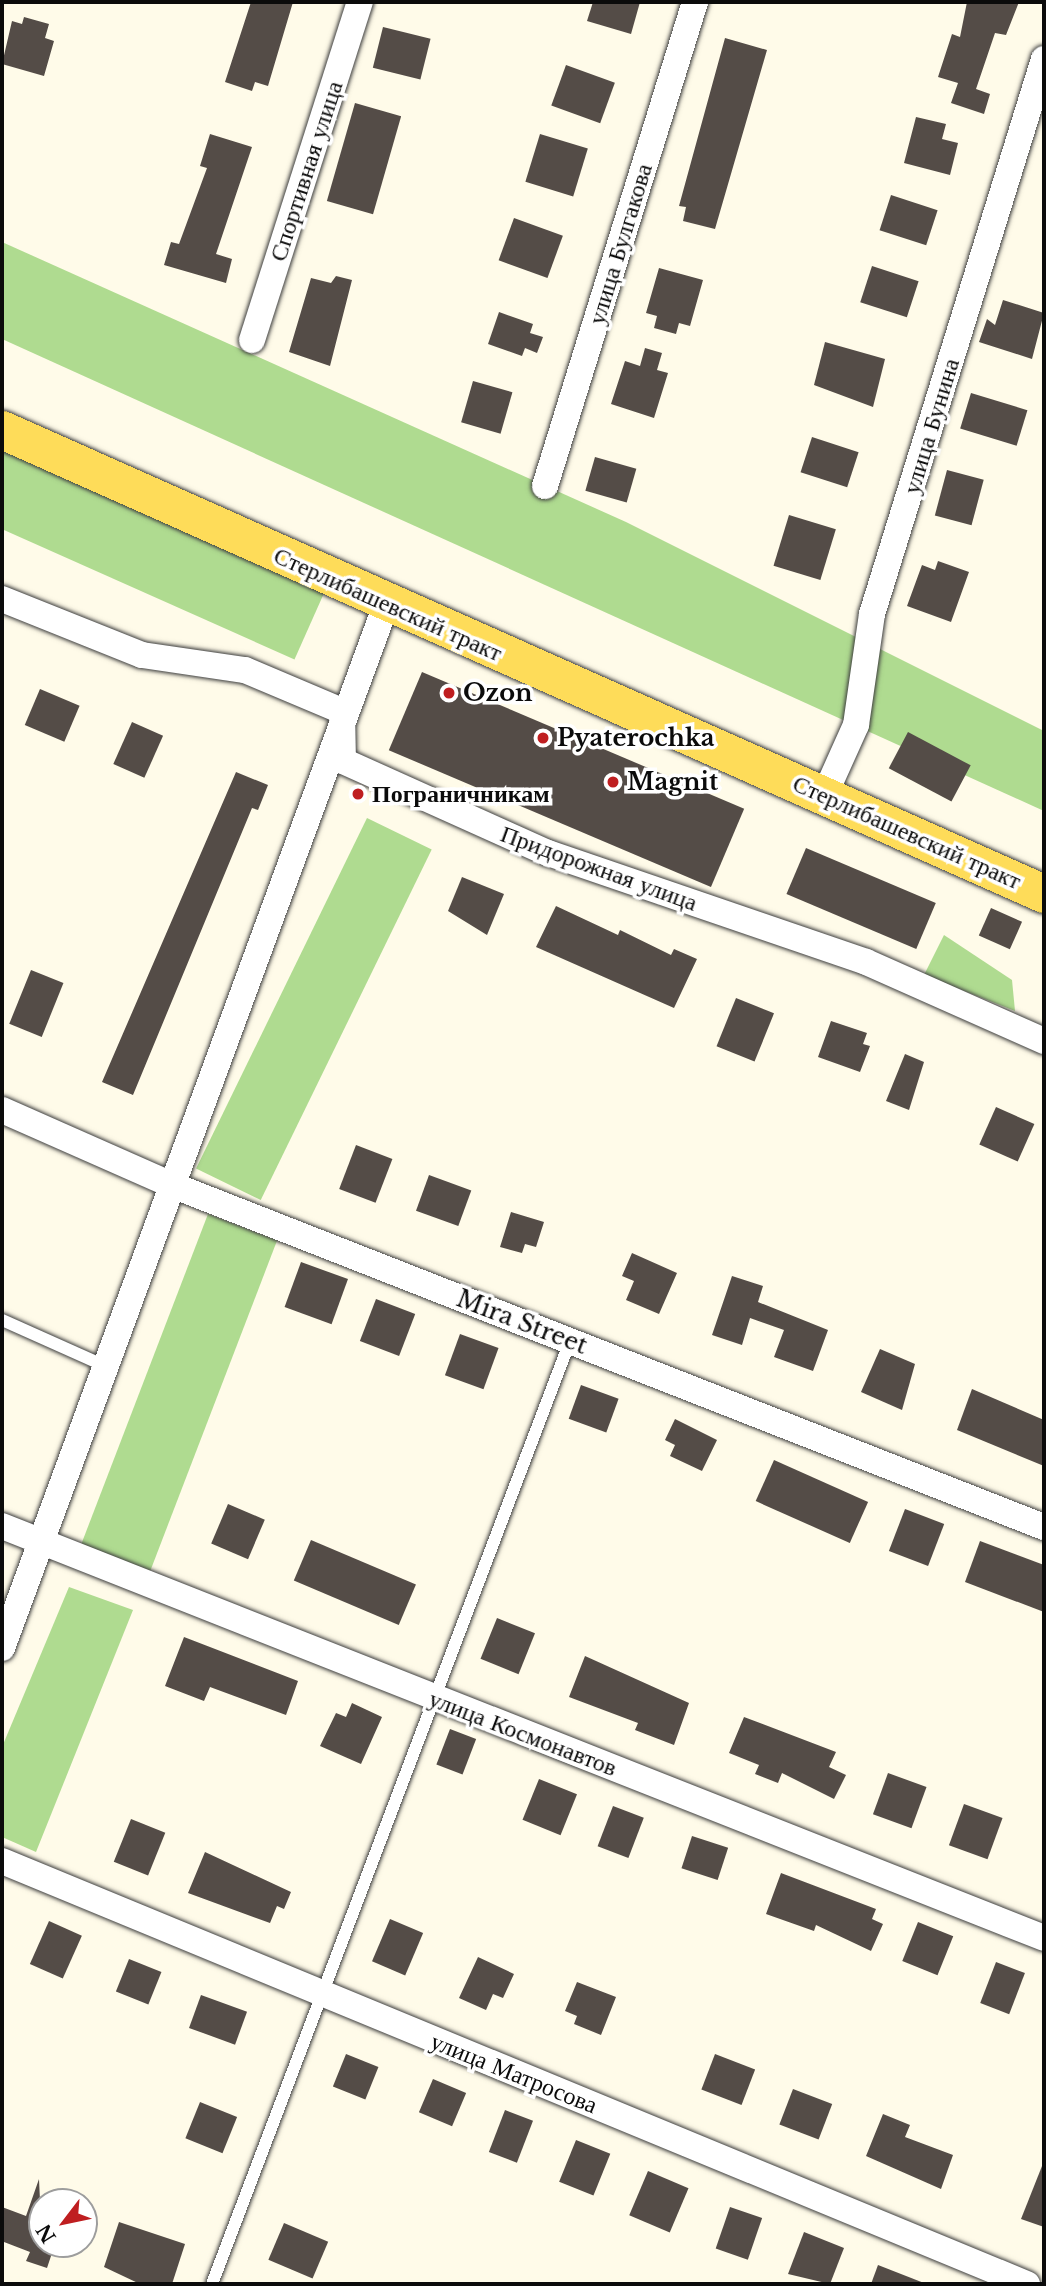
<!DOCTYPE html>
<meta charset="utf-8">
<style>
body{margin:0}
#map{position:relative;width:1046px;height:2286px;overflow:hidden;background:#fffbe9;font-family:"Libre Baskerville",serif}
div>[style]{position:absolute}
.forest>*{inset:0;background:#afdb90;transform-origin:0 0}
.building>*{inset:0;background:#544c47;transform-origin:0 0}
.roads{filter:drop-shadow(0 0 2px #3e3e3e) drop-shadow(0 0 2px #3e3e3e)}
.service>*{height:12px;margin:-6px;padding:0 6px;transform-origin:6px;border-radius:6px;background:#fff}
.minor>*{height:26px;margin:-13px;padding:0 13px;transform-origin:13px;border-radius:13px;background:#fff}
.primary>*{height:38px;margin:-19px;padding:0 19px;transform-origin:19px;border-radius:19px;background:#fedc59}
.dots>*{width:19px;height:19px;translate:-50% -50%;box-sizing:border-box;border:4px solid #fff;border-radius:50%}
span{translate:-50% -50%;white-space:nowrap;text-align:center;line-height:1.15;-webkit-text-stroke:7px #fff;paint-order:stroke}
.street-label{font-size:24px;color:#0b0b0b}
.poi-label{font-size:24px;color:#0b0b0b;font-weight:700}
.left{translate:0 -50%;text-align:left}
.frame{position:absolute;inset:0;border:4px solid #0b0b0b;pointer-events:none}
.north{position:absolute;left:28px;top:2188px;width:70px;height:70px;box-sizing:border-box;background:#fff;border:2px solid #9d9d9d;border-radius:50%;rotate:238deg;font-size:19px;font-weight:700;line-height:28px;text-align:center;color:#0b0b0b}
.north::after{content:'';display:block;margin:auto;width:24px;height:32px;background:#bf1e20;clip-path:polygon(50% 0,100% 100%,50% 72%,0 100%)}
</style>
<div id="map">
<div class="forest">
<i style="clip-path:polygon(2px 242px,626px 522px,1044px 731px,1044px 811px,2px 339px)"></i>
<i style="left:2px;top:446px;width:354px;height:76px;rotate:24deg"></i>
<i style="left:367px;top:818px;width:72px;height:390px;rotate:26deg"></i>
<i style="clip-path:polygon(944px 935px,1012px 980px,1015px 1011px,924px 975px)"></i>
<i style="left:208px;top:1214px;width:74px;height:355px;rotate:21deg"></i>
<i style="clip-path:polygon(69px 1587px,133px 1610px,36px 1852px,2px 1837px,2px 1747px)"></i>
</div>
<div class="building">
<i style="clip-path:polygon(251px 2px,293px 2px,268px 86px,255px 82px,252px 91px,225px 82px)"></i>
<i style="clip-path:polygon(593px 2px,640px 2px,631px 34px,587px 21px)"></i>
<i style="clip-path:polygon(967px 2px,1019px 2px,1006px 35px,995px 33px,976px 89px,990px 94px,984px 114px,951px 103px,958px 83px,938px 77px,952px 34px,960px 37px)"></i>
<i style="clip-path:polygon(24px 17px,49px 24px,45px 38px,54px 41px,44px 76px,2px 64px,12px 21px,22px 24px)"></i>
<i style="left:383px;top:27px;width:49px;height:42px;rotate:14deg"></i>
<i style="clip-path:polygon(725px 38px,767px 50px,715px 229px,683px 221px,686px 207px,679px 206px)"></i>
<i style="left:566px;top:65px;width:52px;height:43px;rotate:20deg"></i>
<i style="left:355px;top:103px;width:48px;height:102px;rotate:16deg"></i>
<i style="clip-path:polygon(916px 117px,946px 124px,942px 139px,958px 143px,950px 175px,904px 163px)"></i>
<i style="clip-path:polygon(210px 134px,252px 147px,216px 254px,232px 259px,226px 283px,164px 265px,171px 242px,179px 244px,207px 168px,200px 166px)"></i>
<i style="left:540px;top:134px;width:50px;height:50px;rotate:17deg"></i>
<i style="left:891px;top:195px;width:49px;height:37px;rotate:18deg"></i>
<i style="left:514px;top:218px;width:52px;height:45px;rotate:20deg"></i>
<i style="left:872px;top:266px;width:49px;height:38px;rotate:18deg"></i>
<i style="clip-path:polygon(659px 268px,703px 280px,690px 326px,679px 323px,676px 334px,654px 328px,657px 316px,646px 313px)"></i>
<i style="clip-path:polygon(336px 276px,352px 280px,330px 366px,289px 352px,311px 278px,331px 283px)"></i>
<i style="clip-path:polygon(1003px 300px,1044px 313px,1032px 359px,979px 342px,987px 319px,995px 325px)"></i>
<i style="clip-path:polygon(499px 312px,533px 324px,530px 333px,543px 337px,537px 353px,525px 348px,522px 356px,488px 344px)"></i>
<i style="clip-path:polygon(825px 342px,885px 359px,873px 407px,814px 385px)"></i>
<i style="clip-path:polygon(645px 348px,662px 353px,657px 370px,668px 373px,654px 418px,611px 404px,625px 361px,640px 366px)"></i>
<i style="left:473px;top:381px;width:41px;height:43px;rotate:16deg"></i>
<i style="left:971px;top:393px;width:59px;height:37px;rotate:17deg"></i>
<i style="left:812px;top:437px;width:49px;height:37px;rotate:18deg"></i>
<i style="left:595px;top:457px;width:43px;height:35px;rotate:16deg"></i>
<i style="left:947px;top:470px;width:38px;height:47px;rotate:15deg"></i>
<i style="left:789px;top:515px;width:49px;height:53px;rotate:17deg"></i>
<i style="clip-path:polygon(938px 561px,969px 572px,951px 622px,907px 606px,922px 565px,935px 570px)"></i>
<i style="left:422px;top:672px;width:350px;height:85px;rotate:23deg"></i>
<i style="left:40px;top:689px;width:43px;height:39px;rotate:23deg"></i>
<i style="left:132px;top:722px;width:34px;height:46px;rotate:24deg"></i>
<i style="left:908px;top:732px;width:71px;height:41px;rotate:28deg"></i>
<i style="clip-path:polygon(236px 772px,268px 785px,258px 810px,252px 808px,133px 1095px,102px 1082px)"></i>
<i style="left:806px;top:848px;width:141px;height:50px;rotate:23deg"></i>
<i style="clip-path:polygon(462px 877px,504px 894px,487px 935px,448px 911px)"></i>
<i style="clip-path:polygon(556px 906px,618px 935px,620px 930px,671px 955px,674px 949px,697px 959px,674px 1008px,536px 947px)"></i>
<i style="left:991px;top:908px;width:34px;height:30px;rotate:24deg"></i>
<i style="left:31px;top:970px;width:35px;height:58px;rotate:22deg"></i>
<i style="left:736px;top:998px;width:41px;height:52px;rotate:22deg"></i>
<i style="clip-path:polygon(831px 1021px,867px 1033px,863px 1044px,870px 1046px,860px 1072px,818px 1057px)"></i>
<i style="clip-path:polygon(905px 1054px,924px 1062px,909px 1110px,886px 1101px)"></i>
<i style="left:996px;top:1107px;width:42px;height:41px;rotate:24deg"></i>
<i style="left:356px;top:1145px;width:39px;height:47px;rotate:21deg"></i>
<i style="left:429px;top:1175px;width:45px;height:38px;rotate:20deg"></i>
<i style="clip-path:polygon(511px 1212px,544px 1222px,536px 1247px,525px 1244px,522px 1253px,500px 1247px)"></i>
<i style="clip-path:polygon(632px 1253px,677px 1273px,659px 1314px,626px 1300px,634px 1281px,622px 1276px)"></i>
<i style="left:301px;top:1262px;width:50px;height:48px;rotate:20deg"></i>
<i style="clip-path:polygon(732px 1276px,763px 1286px,758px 1302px,828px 1330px,813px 1371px,774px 1357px,784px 1330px,750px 1318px,742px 1345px,712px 1335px)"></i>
<i style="left:376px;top:1299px;width:42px;height:45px;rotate:21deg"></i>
<i style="left:460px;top:1334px;width:41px;height:44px;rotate:20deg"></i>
<i style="clip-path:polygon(880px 1349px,915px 1364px,902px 1410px,861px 1392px)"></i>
<i style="left:581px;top:1385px;width:40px;height:36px;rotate:20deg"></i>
<i style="clip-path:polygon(972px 1389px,1044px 1420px,1044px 1466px,957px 1430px)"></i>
<i style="clip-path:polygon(675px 1419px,717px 1440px,702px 1471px,670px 1456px,675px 1445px,665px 1440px)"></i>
<i style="left:774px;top:1460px;width:103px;height:45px;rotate:24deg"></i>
<i style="left:228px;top:1504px;width:40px;height:43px;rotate:23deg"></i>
<i style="left:905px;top:1509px;width:42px;height:45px;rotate:21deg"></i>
<i style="left:311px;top:1540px;width:114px;height:44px;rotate:23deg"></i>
<i style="clip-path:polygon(980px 1541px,1044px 1565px,1044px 1612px,965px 1582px)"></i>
<i style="left:497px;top:1618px;width:41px;height:44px;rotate:22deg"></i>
<i style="clip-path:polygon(184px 1637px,298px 1681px,286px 1715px,210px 1687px,204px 1701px,165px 1686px)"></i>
<i style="clip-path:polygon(585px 1656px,689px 1703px,674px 1745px,635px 1730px,638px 1723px,569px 1697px)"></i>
<i style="clip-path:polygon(352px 1703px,382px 1717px,361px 1764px,320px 1746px,336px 1713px,346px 1717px)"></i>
<i style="clip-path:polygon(744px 1717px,836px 1752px,829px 1767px,846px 1775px,834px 1799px,782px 1773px,778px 1783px,755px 1774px,759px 1765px,729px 1753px)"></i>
<i style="left:450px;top:1729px;width:28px;height:38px;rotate:21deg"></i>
<i style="left:888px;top:1773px;width:41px;height:44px;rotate:20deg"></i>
<i style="left:539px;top:1779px;width:41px;height:44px;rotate:22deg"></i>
<i style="left:964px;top:1804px;width:41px;height:44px;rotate:20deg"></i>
<i style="left:613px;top:1806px;width:33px;height:43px;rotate:21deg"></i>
<i style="left:131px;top:1819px;width:37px;height:46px;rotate:22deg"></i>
<i style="left:692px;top:1836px;width:38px;height:34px;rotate:18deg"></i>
<i style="clip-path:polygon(205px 1852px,291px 1892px,284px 1909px,277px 1906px,270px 1923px,188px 1893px)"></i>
<i style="clip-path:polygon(781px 1873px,876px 1909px,872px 1919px,883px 1924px,871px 1951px,816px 1925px,814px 1931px,766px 1914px)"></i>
<i style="left:390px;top:1919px;width:36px;height:46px;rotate:23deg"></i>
<i style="left:49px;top:1921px;width:36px;height:47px;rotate:24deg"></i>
<i style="left:918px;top:1922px;width:38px;height:42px;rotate:22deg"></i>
<i style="clip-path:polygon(478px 1957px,514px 1974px,503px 1998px,493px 1994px,486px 2010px,459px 1998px)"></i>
<i style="left:129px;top:1959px;width:35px;height:35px;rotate:22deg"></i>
<i style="left:996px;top:1962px;width:31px;height:44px;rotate:21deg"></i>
<i style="clip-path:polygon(577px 1982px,616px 1997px,601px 2035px,574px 2024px,577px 2016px,565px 2011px)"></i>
<i style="left:201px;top:1995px;width:49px;height:35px;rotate:20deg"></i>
<i style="left:346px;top:2054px;width:35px;height:35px;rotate:22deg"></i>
<i style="left:715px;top:2054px;width:43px;height:38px;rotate:21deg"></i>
<i style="left:433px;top:2079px;width:36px;height:36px;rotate:23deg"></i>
<i style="left:793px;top:2089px;width:42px;height:38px;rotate:21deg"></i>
<i style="left:200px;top:2102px;width:40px;height:39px;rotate:22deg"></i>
<i style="left:505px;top:2110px;width:30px;height:45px;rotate:21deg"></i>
<i style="clip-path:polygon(883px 2114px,910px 2125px,905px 2137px,953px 2155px,941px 2189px,866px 2156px)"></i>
<i style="left:576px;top:2140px;width:37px;height:45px;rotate:22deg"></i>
<i style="clip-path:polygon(1044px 2161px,1044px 2227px,1021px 2219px)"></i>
<i style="left:648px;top:2171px;width:44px;height:48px;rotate:23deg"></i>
<i style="clip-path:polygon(39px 2179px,42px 2244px,55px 2244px,47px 2268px,26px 2261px,30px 2252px,4px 2242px,2px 2232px,2px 2207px,26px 2216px)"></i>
<i style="left:730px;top:2207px;width:34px;height:44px;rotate:19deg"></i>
<i style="clip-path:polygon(119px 2222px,185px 2244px,172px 2284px,140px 2284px,104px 2267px)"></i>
<i style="left:284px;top:2223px;width:48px;height:40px;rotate:23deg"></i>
<i style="clip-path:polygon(804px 2232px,844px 2248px,830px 2284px,788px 2274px)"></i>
<i style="clip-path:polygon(878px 2265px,924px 2283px,924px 2284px,871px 2284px)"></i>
</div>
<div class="roads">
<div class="service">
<i style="left:2px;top:1320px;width:113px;rotate:24.1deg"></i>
<i style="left:212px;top:2284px;width:1009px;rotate:-69.21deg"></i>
</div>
<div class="minor">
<i style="left:252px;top:340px;width:355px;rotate:-72.3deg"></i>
<i style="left:545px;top:486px;width:507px;rotate:-72.78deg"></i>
<i style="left:2px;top:599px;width:151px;rotate:21.8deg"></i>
<i style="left:142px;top:655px;width:104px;rotate:8.3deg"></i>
<i style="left:245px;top:670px;width:105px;rotate:22.9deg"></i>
<i style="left:342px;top:711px;width:50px;rotate:88.9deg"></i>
<i style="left:343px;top:761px;width:225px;rotate:24.2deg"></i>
<i style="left:548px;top:853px;width:336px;rotate:18.9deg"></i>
<i style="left:866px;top:962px;width:195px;rotate:23.9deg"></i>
<i style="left:825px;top:794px;width:76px;rotate:-65.8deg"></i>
<i style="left:856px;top:725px;width:112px;rotate:-81.8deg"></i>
<i style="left:872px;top:614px;width:581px;rotate:-72.78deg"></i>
<i style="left:2px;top:1110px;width:186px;rotate:23.8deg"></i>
<i style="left:172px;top:1185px;width:937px;rotate:21.42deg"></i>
<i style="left:2px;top:1526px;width:1120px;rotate:21.57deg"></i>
<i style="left:2px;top:1648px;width:1111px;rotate:-69.79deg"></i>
<i style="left:2px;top:1861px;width:1109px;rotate:22.43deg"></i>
</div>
<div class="primary">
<i style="left:2px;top:430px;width:1141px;rotate:24deg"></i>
</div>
</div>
<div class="dots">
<i style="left:449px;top:693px;background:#bf1e20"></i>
<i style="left:543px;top:738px;background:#bf1e20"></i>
<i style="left:613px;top:782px;background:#bf1e20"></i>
<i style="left:358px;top:794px;background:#bf1e20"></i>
</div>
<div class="street-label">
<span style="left:306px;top:171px;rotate:-72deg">Спортивная улица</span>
<span style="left:620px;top:244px;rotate:-73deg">улица Булгакова</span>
<span style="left:931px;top:426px;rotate:-73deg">улица Бунина</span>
<span style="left:388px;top:604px;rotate:24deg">Стерлибашевский тракт</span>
<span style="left:907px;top:832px;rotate:24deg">Стерлибашевский тракт</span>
<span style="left:599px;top:868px;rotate:20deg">Придорожная улица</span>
<span style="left:522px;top:1322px;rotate:21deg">Mira Street</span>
<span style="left:523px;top:1733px;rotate:21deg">улица Космонавтов</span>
<span style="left:514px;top:2073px;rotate:22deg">улица Матросова</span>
</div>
<div class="poi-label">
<span class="left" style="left:463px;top:693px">Ozon</span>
<span class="left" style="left:557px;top:738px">Pyaterochka</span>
<span class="left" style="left:627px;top:782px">Magnit</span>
<span class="left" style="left:372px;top:794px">Пограничникам</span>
</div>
<div class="frame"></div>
<div class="north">N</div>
</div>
